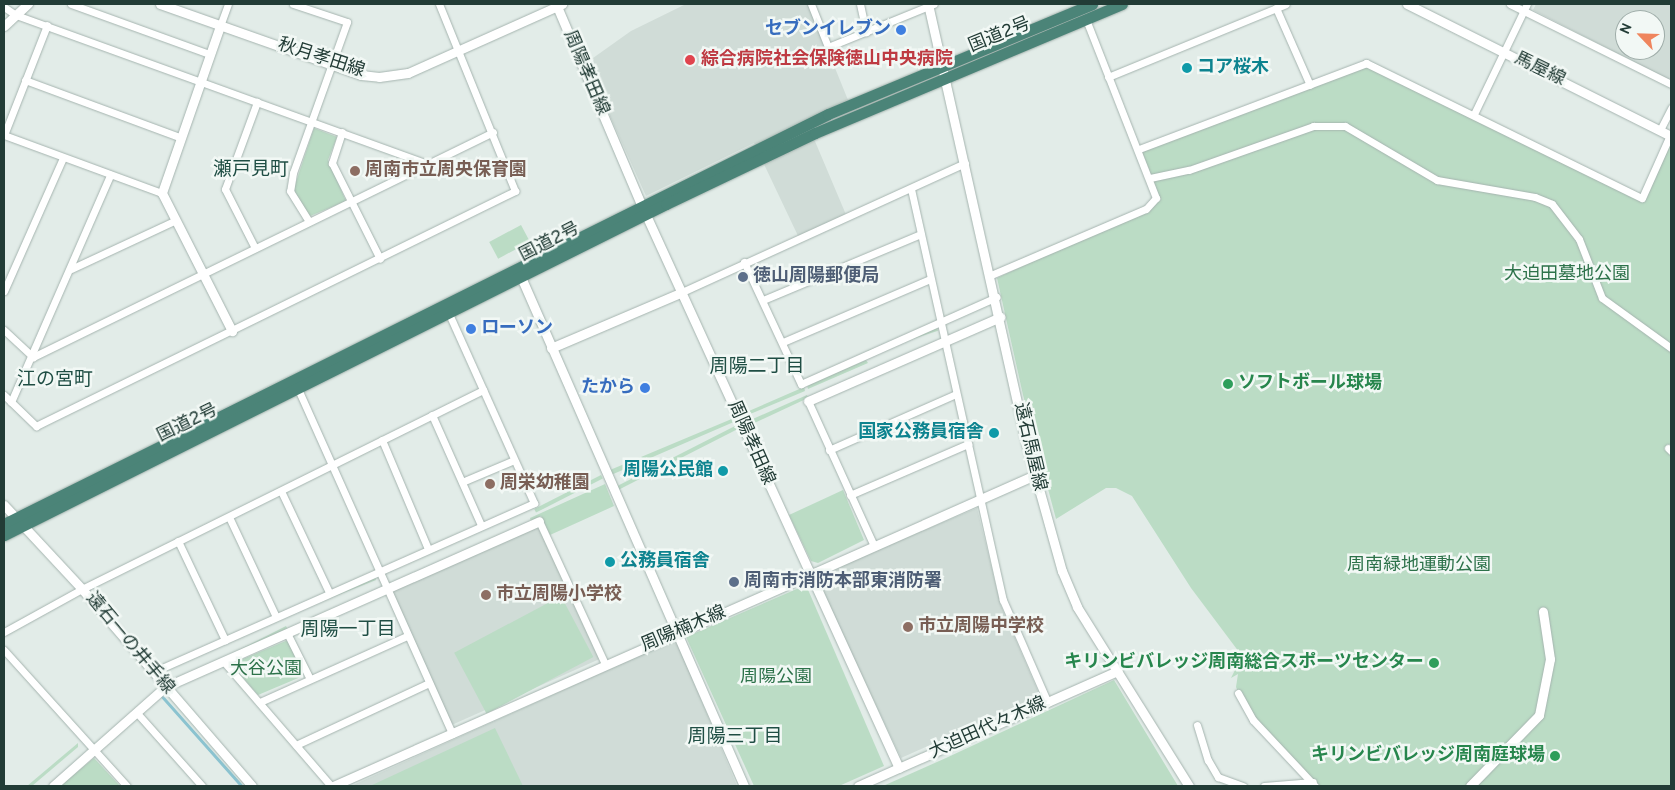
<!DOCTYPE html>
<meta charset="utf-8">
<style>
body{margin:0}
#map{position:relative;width:1675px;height:790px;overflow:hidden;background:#e2ece8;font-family:Overpass,"Noto Sans JP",sans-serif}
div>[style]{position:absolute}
.built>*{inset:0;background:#d0dcd7;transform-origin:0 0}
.green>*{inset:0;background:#bbdcc5;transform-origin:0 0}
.stream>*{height:2.5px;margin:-1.25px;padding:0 1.25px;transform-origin:1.25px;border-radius:1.25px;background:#8bc3d0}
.roads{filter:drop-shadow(0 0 1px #a5b4af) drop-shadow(0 0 1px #a5b4af)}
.minor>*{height:7px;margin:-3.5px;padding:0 3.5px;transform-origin:3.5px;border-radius:3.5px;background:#fff}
.tertiary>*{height:9px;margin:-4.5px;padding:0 4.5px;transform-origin:4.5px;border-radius:4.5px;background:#fff}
.trunk>*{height:11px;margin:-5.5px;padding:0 5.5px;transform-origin:5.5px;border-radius:5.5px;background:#4b8478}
.dots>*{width:14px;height:14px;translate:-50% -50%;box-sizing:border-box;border:2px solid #f2f8f5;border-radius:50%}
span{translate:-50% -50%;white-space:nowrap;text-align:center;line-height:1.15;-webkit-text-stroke:5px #f2f8f5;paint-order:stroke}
.shop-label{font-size:18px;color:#366cbe;font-weight:700}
.right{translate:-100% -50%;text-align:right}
.left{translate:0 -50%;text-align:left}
.street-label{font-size:18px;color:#223c36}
.health-label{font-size:18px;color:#be3a42;font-weight:700}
.culture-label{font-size:18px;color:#0d838f;font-weight:700}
.education-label{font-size:18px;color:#785e54;font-weight:700}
.park-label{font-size:18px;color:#2d724a}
.service-label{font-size:18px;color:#4e5e75;font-weight:700}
.leisure-label{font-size:18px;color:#27864d;font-weight:700}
.neighbourhood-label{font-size:19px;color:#1f4e44}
.frame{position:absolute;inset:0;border:5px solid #223c36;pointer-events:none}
.north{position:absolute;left:1615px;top:10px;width:50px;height:50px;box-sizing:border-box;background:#f2f8f5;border:1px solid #9fada9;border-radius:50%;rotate:294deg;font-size:14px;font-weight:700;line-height:20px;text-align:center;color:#223c36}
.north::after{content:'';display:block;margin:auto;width:18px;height:22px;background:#ef855d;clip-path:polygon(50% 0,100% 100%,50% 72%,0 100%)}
</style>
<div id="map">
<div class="built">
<i style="clip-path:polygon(686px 4px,809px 4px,848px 100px,806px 120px,847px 217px,799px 238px,754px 143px,646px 196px,586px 63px,631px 31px)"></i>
<i style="clip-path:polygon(evenodd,1536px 4px,1671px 4px,1671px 81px,1533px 10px,1536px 4px,1625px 20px,1655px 20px,1655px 50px,1625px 50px,1625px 20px)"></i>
<i style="clip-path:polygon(977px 508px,1001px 606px,1040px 696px,901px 758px,815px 576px)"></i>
<i style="left:539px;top:523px;width:149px;height:162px;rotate:66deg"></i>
<i style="clip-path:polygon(676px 639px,737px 786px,351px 786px)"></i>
</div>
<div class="green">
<i style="clip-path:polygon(1372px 62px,1640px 198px,1671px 141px,1671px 786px,1315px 786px,1251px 720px,1236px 687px,1238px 674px,1231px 678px,1242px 656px,1191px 588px,1132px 496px,1116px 488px,1106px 488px,1056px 519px,1023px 395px,997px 278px,1149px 208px,1155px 199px,1138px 150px)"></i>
<i style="clip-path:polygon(314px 128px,337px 137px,328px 160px,346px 201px,308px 217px,293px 191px)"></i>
<i style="left:521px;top:225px;width:19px;height:36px;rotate:62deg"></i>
<i style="left:937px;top:328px;width:3px;height:73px;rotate:72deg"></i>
<i style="clip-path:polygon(866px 360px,868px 363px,808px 389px,807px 385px)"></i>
<i style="clip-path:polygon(804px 387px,805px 391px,743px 417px,742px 414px)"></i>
<i style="clip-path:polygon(807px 395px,808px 398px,748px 426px,746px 422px)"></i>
<i style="clip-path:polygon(734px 418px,736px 421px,611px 475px,610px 470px)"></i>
<i style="left:737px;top:425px;width:4px;height:136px;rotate:63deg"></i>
<i style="left:601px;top:475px;width:4px;height:75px;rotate:63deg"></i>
<i style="clip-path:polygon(605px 484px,614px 506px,550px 535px,541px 516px,531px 521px,530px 518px)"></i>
<i style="clip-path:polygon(843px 490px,864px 540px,818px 563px,811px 561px,789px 515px)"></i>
<i style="clip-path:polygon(375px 577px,376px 580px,278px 619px)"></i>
<i style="clip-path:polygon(806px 585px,884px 766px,839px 786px,754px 786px,686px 637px)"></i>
<i style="left:561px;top:596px;width:69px;height:121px;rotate:62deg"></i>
<i style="left:286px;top:626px;width:4px;height:129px;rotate:63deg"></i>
<i style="clip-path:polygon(288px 640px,303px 676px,258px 695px,231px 664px)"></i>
<i style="clip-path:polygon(1114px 680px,1178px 786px,883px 786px,946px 758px)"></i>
<i style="clip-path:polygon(495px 728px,523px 786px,370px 786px)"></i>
<i style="clip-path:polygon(78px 743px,78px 747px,32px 786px,27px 786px)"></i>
<i style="clip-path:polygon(94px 758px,120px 786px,60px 786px)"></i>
</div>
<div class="stream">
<i style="left:162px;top:696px;width:120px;rotate:48.4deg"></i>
</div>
<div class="roads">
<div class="minor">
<i style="left:71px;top:4px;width:147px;rotate:19.9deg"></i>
<i style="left:293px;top:4px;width:57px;rotate:18.4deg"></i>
<i style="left:347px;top:22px;width:160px;rotate:109.7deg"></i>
<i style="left:293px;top:173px;width:18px;rotate:99deg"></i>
<i style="left:290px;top:191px;width:36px;rotate:58deg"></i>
<i style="left:811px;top:4px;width:46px;rotate:68.4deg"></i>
<i style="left:828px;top:47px;width:114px;rotate:-22.1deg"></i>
<i style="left:860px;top:4px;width:29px;rotate:78deg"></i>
<i style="left:1510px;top:4px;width:180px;rotate:26.4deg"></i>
<i style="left:4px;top:7px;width:14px;rotate:34deg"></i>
<i style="left:16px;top:15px;width:435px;rotate:19.9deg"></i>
<i style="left:1276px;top:8px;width:84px;rotate:66.2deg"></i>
<i style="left:220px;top:26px;width:23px;rotate:-70deg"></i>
<i style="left:1108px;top:77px;width:192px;rotate:-22.3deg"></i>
<i style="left:25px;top:80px;width:164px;rotate:20.3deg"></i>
<i style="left:1474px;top:114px;width:122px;rotate:-64.3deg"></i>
<i style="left:1660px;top:130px;width:25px;rotate:-63deg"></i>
<i style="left:342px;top:132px;width:33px;rotate:108deg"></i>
<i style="left:332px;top:163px;width:107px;rotate:63.4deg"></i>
<i style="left:4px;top:135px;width:168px;rotate:20.2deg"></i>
<i style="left:4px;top:135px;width:118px;rotate:-68.6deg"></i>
<i style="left:1139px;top:149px;width:243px;rotate:-20.7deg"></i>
<i style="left:1366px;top:63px;width:307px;rotate:26.1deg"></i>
<i style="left:1642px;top:198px;width:69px;rotate:-66deg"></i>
<i style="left:1150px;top:178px;width:40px;rotate:-12deg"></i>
<i style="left:1189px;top:170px;width:132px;rotate:-19.5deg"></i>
<i style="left:1313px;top:126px;width:32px"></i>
<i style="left:1345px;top:126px;width:107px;rotate:30.4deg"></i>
<i style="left:1437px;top:180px;width:99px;rotate:9.8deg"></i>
<i style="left:1535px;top:197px;width:18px;rotate:22deg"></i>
<i style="left:1552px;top:204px;width:44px;rotate:52.4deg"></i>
<i style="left:1579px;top:239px;width:63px;rotate:68.7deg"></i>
<i style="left:1602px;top:298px;width:85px;rotate:35.9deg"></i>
<i style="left:911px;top:189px;width:421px;rotate:77.4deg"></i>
<i style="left:1003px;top:600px;width:112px;rotate:66.4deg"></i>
<i style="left:255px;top:248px;width:66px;rotate:-117deg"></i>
<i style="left:225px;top:189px;width:93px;rotate:-69.8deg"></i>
<i style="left:744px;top:262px;width:135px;rotate:65deg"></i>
<i style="left:801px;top:384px;width:214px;rotate:-24deg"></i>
<i style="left:71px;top:269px;width:114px;rotate:-25deg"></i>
<i style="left:991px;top:275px;width:168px;rotate:-23.1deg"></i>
<i style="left:1146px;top:209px;width:15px;rotate:-48deg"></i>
<i style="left:1156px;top:198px;width:192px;rotate:-111.4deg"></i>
<i style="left:4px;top:291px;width:145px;rotate:-66.1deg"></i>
<i style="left:682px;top:292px;width:311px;rotate:-24.5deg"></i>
<i style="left:763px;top:300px;width:171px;rotate:-22.7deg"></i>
<i style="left:4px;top:330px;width:40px;rotate:43deg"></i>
<i style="left:783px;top:342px;width:160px;rotate:-23.2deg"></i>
<i style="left:33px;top:357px;width:512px;rotate:-26.06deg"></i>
<i style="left:298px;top:389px;width:378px;rotate:65.9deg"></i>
<i style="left:4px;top:395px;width:45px;rotate:44.1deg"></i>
<i style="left:36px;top:426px;width:534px;rotate:-26.13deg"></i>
<i style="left:515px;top:191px;width:202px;rotate:-112.1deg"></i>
<i style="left:808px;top:401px;width:159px;rotate:65.5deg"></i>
<i style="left:11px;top:402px;width:248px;rotate:-66.4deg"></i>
<i style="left:432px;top:415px;width:120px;rotate:66deg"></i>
<i style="left:382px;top:440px;width:118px;rotate:67.1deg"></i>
<i style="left:1668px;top:448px;width:4px;rotate:45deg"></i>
<i style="left:829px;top:450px;width:139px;rotate:-23.8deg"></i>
<i style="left:462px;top:482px;width:56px;rotate:-22.9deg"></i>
<i style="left:281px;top:491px;width:112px;rotate:64.6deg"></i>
<i style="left:850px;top:495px;width:129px;rotate:-23.4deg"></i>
<i style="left:229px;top:517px;width:110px;rotate:64.8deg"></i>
<i style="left:539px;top:521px;width:157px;rotate:65.2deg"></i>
<i style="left:178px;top:541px;width:110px;rotate:64.6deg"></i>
<i style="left:4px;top:632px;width:89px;rotate:-28.9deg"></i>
<i style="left:82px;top:589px;width:448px;rotate:-26.4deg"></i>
<i style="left:288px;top:635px;width:49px;rotate:63.4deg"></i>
<i style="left:4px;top:650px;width:183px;rotate:47.9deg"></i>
<i style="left:224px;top:662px;width:164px;rotate:49.2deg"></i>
<i style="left:153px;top:672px;width:417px;rotate:-23.9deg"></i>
<i style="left:534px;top:503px;width:207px;rotate:-114.2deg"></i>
<i style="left:1238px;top:693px;width:31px;rotate:61deg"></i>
<i style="left:1253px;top:720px;width:91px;rotate:46.8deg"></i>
<i style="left:260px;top:702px;width:161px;rotate:-24.2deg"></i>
<i style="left:137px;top:713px;width:98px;rotate:48.3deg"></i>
<i style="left:1197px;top:725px;width:37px;rotate:73deg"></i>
<i style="left:1208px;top:760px;width:20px;rotate:60deg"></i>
<i style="left:1218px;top:777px;width:27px;rotate:20deg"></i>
<i style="left:296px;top:745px;width:145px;rotate:-25deg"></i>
<i style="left:1264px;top:786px;width:49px;rotate:-4.7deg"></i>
</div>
<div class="tertiary">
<i style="left:160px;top:4px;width:213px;rotate:19.5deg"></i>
<i style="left:361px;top:75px;width:18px;rotate:6deg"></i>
<i style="left:379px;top:77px;width:29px;rotate:-8deg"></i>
<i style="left:408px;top:73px;width:169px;rotate:-24.1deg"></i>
<i style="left:556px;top:4px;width:217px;rotate:67deg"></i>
<i style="left:641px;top:204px;width:620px;rotate:65.42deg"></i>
<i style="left:928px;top:4px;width:453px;rotate:77.4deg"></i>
<i style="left:1027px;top:446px;width:130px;rotate:74.4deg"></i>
<i style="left:1062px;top:571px;width:39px;rotate:67deg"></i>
<i style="left:1077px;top:607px;width:211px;rotate:58deg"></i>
<i style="left:1407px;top:4px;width:295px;rotate:26.6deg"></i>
<i style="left:4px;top:26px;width:33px;rotate:-43deg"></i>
<i style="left:220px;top:26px;width:177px;rotate:109.2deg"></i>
<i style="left:162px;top:193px;width:155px;rotate:63.1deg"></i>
<i style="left:521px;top:277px;width:556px;rotate:66.34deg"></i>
<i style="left:551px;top:348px;width:142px;rotate:-23.1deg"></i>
<i style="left:808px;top:401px;width:210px;rotate:-23.6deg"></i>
<i style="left:4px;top:505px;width:115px;rotate:47.1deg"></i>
<i style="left:82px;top:589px;width:260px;rotate:49.2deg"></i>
<i style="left:53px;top:786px;width:149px;rotate:-41.5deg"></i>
<i style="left:165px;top:687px;width:409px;rotate:-23.9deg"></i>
<i style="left:333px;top:786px;width:768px;rotate:-23.89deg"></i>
<i style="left:858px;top:786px;width:284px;rotate:-23.9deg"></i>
<i style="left:1470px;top:786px;width:99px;rotate:-45.8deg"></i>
<i style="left:1539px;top:715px;width:57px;rotate:-78.9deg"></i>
<i style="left:1550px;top:659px;width:48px;rotate:-98.5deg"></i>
</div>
<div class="trunk">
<i style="left:4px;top:524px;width:920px;rotate:-26.45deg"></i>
<i style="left:828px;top:114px;width:286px;rotate:-22.6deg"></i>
<i style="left:4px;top:535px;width:740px;rotate:-26.57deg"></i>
<i style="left:666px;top:204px;width:165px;rotate:-25.5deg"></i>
<i style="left:815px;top:133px;width:333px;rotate:-22.8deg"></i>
</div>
</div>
<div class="dots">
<i style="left:901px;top:30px;background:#3f7fe0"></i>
<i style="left:690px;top:60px;background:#e0444e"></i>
<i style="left:1187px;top:68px;background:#0f9aa8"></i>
<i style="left:355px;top:171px;background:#8d6e63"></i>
<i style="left:743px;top:277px;background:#5c6f8a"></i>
<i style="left:471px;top:329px;background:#3f7fe0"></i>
<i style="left:1228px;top:384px;background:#2e9e5b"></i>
<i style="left:645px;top:388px;background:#3f7fe0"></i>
<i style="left:994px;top:433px;background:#0f9aa8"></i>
<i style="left:723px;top:471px;background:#0f9aa8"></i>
<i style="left:490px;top:484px;background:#8d6e63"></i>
<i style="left:610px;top:562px;background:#0f9aa8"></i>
<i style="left:734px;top:582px;background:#5c6f8a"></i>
<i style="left:486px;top:595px;background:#8d6e63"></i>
<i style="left:908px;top:627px;background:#8d6e63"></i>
<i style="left:1434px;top:663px;background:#2e9e5b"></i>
<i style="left:1555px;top:756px;background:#2e9e5b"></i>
</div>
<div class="shop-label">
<span class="right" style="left:891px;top:30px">セブンイレブン</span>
<span class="left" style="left:481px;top:329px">ローソン</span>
<span class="right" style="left:635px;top:388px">たから</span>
</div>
<div class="street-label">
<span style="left:1000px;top:36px;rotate:-22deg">国道2号</span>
<span style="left:321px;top:59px;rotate:18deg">秋月孝田線</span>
<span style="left:1539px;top:70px;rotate:26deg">馬屋線</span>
<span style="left:585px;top:73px;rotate:67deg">周陽孝田線</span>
<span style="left:550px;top:243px;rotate:-27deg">国道2号</span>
<span style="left:188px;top:424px;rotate:-26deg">国道2号</span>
<span style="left:750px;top:443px;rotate:66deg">周陽孝田線</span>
<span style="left:1029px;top:447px;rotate:77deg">遠石馬屋線</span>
<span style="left:684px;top:630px;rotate:-23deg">周陽楠木線</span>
<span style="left:129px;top:644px;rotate:50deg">遠石一の井手線</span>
<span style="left:988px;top:729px;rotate:-24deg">大迫田代々木線</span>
</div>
<div class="health-label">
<span class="left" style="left:701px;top:60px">綜合病院社会保険徳山中央病院</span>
</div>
<div class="culture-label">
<span class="left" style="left:1197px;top:68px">コア桜木</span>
<span class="right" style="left:984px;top:433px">国家公務員宿舎</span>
<span class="right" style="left:713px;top:471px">周陽公民館</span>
<span class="left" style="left:620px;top:562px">公務員宿舎</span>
</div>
<div class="education-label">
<span class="left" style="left:365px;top:171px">周南市立周央保育園</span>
<span class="left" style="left:500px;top:484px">周栄幼稚園</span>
<span class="left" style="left:496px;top:595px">市立周陽小学校</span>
<span class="left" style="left:918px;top:627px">市立周陽中学校</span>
</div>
<div class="park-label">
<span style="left:1567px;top:275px">大迫田墓地公園</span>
<span style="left:1419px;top:566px">周南緑地運動公園</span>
<span style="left:266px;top:670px">大谷公園</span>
<span style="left:776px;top:678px">周陽公園</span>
</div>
<div class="service-label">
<span class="left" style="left:753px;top:277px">徳山周陽郵便局</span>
<span class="left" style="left:744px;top:582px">周南市消防本部東消防署</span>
</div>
<div class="leisure-label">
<span class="left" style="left:1238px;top:384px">ソフトボール球場</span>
<span class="right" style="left:1424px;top:663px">キリンビバレッジ周南総合スポーツセンター</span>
<span class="right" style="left:1545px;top:756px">キリンビバレッジ周南庭球場</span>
</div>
<div class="neighbourhood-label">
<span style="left:251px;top:171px">瀬戸見町</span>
<span style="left:757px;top:368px">周陽二丁目</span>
<span style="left:55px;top:381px">江の宮町</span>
<span style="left:348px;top:631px">周陽一丁目</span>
<span style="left:735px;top:738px">周陽三丁目</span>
</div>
<div class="frame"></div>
<div class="north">N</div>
</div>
